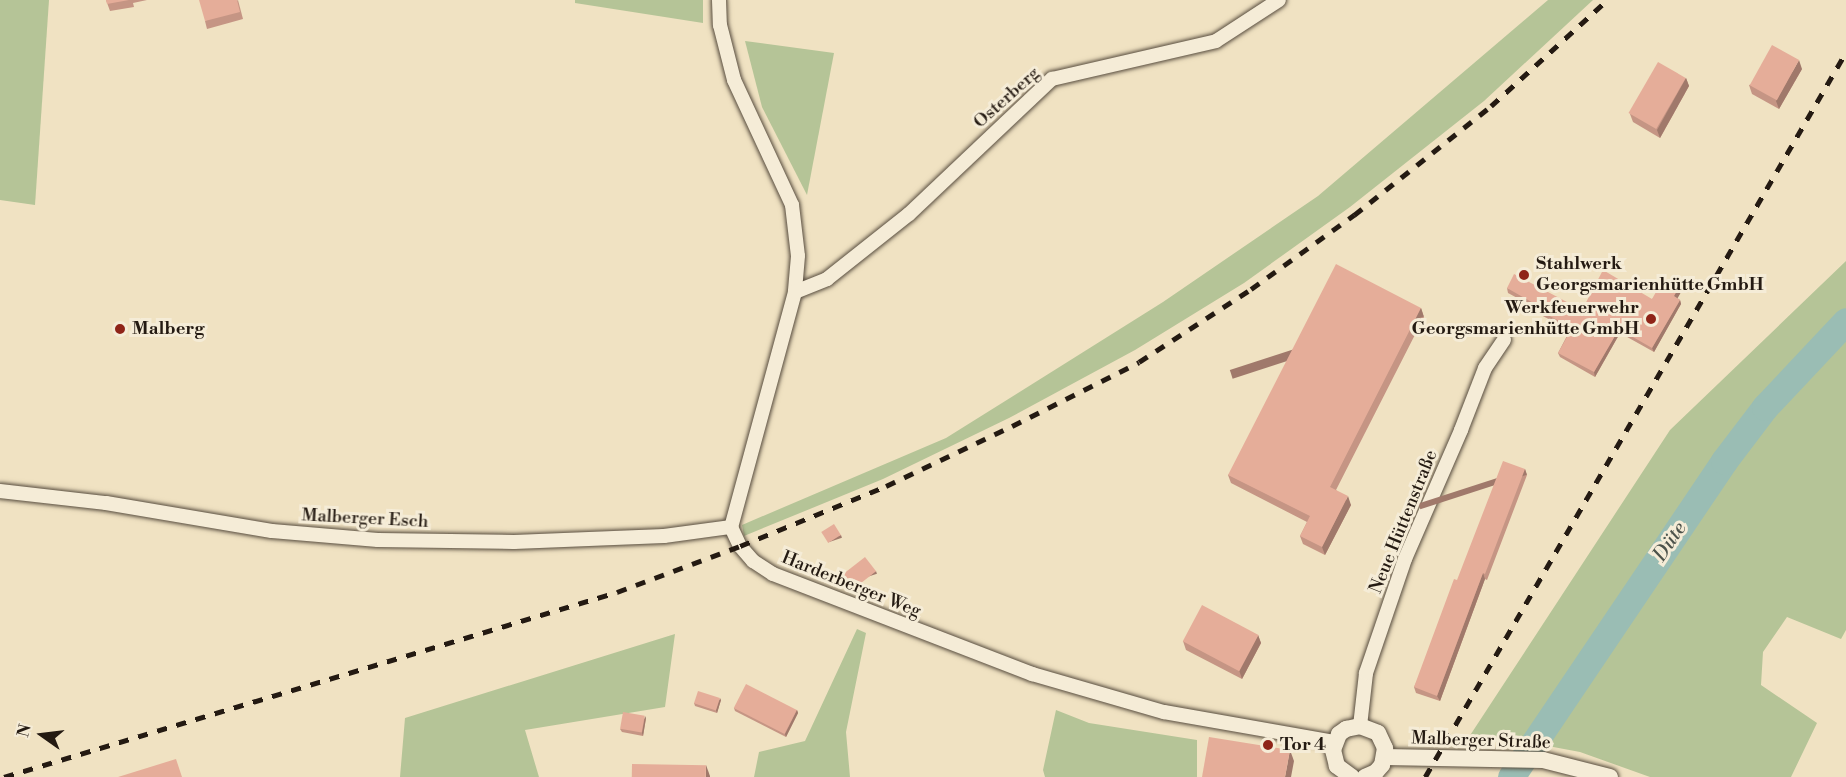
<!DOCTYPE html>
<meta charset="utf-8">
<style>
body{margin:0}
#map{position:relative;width:1846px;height:777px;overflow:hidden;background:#f0e2c2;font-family:"Libre Bodoni",serif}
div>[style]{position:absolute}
.green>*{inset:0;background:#b5c497}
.river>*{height:27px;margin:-13.5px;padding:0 13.5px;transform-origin:13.5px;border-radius:13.5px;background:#9abdb4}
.roads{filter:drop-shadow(0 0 2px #574c3e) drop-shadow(0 0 2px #574c3e)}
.minor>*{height:14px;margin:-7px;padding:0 7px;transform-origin:7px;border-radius:7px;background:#f5ecd7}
.tertiary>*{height:16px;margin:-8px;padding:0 8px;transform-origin:8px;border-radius:8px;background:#f5ecd7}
.rail>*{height:4.5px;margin-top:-2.25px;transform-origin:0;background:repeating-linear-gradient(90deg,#241a12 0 10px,transparent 0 20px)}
.wall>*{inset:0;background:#c59584}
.shaded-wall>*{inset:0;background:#a0796b;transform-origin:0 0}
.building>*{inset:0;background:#e5ad99;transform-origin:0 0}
.dots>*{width:16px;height:16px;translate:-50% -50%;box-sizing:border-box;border:3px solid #f5ecd7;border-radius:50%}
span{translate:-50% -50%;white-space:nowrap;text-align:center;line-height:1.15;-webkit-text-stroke:6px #f5ecd7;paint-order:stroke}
.street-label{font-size:18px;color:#241a12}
.poi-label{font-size:18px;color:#241a12;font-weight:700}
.left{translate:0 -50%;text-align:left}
.right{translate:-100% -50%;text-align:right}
.water-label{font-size:20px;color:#4d534b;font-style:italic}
.north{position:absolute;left:12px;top:705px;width:60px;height:60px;-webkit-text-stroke:4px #f5ecd7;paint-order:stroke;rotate:284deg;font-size:16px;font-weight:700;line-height:24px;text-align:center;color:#241a12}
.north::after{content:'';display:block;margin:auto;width:21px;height:27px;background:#241a12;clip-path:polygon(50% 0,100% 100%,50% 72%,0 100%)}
</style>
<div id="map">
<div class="green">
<i style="clip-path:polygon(0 0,49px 0,35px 205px,0 200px)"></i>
<i style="clip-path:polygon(575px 0,703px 0,703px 23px,575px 3px)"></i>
<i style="clip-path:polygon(1548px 0,1593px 0,1484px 101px,1350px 207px,1244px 283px,1135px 350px,1009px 418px,883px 479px,744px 536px,742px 525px,946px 438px,1163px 302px,1318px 196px)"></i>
<i style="clip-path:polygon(745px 41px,834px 53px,807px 195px,762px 107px)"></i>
<i style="clip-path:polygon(1846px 261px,1846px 630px,1841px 639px,1787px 617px,1763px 652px,1761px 685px,1817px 723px,1791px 777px,1650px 777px,1580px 752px,1548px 746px,1467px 740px,1670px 430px)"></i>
<i style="clip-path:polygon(857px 629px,866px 633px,846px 732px,850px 777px,754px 777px,759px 752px,805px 741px)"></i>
<i style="clip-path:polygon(675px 634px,665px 707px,525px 730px,539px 777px,400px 777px,405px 718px)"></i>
<i style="clip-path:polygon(1056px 710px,1089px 723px,1197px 740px,1197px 777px,1045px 777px,1043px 770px)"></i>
</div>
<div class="river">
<i style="left:1511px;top:777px;width:381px;rotate:-56deg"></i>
<i style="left:1724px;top:461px;width:68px;rotate:-52.8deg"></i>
<i style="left:1765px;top:407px;width:118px;rotate:-46.7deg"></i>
</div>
<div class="roads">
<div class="minor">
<i style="left:719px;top:0;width:25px;rotate:88deg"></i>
<i style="left:720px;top:25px;width:57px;rotate:75.7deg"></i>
<i style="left:734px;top:80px;width:138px;rotate:65.1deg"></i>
<i style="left:792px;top:205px;width:51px;rotate:83.3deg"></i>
<i style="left:798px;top:256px;width:36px;rotate:95deg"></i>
<i style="left:795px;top:292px;width:244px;rotate:105.2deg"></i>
<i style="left:731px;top:527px;width:21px;rotate:65deg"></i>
<i style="left:740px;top:546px;width:20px;rotate:49deg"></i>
<i style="left:753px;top:561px;width:24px;rotate:33deg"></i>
<i style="left:773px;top:574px;width:278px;rotate:21.1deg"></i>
<i style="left:1032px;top:674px;width:137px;rotate:16.1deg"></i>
<i style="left:1164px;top:712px;width:174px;rotate:10deg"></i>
<i style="left:795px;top:292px;width:35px;rotate:-22deg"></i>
<i style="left:827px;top:279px;width:105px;rotate:-38.4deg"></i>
<i style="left:909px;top:214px;width:197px;rotate:-43.4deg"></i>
<i style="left:1052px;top:79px;width:168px;rotate:-13deg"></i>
<i style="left:1216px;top:41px;width:75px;rotate:-33.1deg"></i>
<i style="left:0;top:491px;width:107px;rotate:6.5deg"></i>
<i style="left:106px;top:503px;width:168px;rotate:9.6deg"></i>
<i style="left:272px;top:531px;width:106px;rotate:4.9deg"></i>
<i style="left:378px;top:540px;width:136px;rotate:0.8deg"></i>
<i style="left:514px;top:542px;width:150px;rotate:-2.3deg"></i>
<i style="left:664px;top:536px;width:68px;rotate:-7.7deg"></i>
<i style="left:1360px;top:726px;width:53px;rotate:-83.5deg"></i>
<i style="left:1366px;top:673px;width:120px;rotate:-71.1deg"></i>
<i style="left:1405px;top:559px;width:141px;rotate:-66.5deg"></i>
<i style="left:1461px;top:430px;width:66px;rotate:-68.8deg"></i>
<i style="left:1485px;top:368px;width:34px;rotate:-56deg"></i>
</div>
<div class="tertiary">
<i style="left:1385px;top:757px;width:158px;rotate:1.1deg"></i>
<i style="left:1543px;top:760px;width:69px;rotate:14.2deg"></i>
<i style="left:1352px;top:777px;width:19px;rotate:-144deg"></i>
<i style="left:1337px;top:766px;width:16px;rotate:-104deg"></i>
<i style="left:1333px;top:750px;width:17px;rotate:-69deg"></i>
<i style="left:1339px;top:734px;width:9px;rotate:-36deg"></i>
<i style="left:1346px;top:729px;width:14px;rotate:-12deg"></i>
<i style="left:1360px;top:726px;width:19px;rotate:21deg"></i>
<i style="left:1378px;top:733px;width:17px;rotate:65deg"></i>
<i style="left:1385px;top:748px;width:17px;rotate:100deg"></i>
<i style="left:1382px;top:765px;width:9px;rotate:131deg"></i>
<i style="left:1376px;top:772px;width:12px;rotate:156deg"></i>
</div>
</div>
<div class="rail">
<i style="left:4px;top:777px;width:640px;rotate:-16.79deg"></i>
<i style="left:617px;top:592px;width:131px;rotate:-20.5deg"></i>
<i style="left:740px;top:546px;width:158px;rotate:-22.3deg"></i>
<i style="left:886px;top:486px;width:140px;rotate:-25.5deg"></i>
<i style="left:1012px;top:426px;width:142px;rotate:-26.7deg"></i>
<i style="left:1139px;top:362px;width:134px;rotate:-33.1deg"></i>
<i style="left:1251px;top:289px;width:127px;rotate:-35.7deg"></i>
<i style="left:1354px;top:215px;width:175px;rotate:-38.5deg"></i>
<i style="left:1491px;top:106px;width:157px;rotate:-42.4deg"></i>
<i style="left:1425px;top:777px;width:838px;rotate:-59.86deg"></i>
</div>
<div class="wall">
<i style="clip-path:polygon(106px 0,147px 0,133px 3px,134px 7px,110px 11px)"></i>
<i style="clip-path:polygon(238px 0,243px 19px,207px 29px,205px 21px)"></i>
<i style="clip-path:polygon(1802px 69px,1779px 109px,1752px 94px,1749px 85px)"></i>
<i style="clip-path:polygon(1686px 78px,1689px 86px,1660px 138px,1633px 122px,1630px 114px)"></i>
<i style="clip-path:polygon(1679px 287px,1681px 292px,1677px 298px,1680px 300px,1681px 304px,1654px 352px,1620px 333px,1595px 377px,1560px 357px,1558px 353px,1570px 330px,1535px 312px,1534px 307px,1508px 293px,1507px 288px,1582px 310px,1652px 299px)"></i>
<i style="clip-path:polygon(1421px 308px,1424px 317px,1336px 490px,1351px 505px,1325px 555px,1303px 544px,1300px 536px,1307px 522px,1231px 483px,1228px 475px)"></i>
<i style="clip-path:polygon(1525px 469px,1527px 475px,1487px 580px,1485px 579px,1440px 701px,1416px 693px,1414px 687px)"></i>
<i style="clip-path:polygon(1258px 635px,1261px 643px,1242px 679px,1186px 650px,1183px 641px)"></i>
<i style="clip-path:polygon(721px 700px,717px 713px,695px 706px,694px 703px)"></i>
<i style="clip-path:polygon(734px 708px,797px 710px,798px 713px,786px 737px,735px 711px)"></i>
<i style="clip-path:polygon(646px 718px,643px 736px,622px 732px,620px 729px)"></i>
</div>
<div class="shaded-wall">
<i style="clip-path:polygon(1799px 60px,1802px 69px,1779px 109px,1776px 101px)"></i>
<i style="clip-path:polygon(1686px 78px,1689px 86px,1660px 138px,1657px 130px)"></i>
<i style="clip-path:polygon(1679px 287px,1681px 292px,1676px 301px,1674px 296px)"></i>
<i style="clip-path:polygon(1680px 300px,1681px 304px,1654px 352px,1652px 348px)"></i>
<i style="left:1421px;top:308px;width:9px;height:201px;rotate:72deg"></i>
<i style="clip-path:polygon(1619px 329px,1620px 333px,1595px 377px,1594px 372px)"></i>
<i style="left:1525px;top:469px;width:6px;height:112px;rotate:72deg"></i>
<i style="clip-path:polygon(1348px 496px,1351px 505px,1325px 555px,1322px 547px)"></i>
<i style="left:841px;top:535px;width:3px;height:14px;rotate:72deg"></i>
<i style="left:876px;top:571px;width:3px;height:28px;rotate:72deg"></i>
<i style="clip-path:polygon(1483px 573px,1485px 579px,1440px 701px,1437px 696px)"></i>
<i style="clip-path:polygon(1258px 635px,1261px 643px,1242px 679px,1239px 670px)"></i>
<i style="clip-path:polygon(720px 698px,721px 700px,717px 713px,716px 710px)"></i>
<i style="clip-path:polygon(797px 710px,798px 713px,786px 737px,785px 734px)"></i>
<i style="clip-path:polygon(645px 716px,646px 718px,643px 736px,642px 733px)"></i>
<i style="clip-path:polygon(1290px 750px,1294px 761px,1291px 777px,1285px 777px)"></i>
<i style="clip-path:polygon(706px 765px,710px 776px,710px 777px,706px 777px)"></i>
</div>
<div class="building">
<i style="clip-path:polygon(106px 0,129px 0,107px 4px)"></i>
<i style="clip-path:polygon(199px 0,237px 0,240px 12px,205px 21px)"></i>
<i style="left:1772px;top:45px;width:31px;height:46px;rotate:29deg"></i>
<i style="left:1658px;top:62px;width:32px;height:59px;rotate:30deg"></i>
<i style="clip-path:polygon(1336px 264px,1421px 308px,1330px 487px,1348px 496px,1322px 547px,1300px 536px,1310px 516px,1228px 475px)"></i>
<i style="clip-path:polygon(1603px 270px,1652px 299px,1664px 278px,1679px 287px,1674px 296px,1680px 300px,1652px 348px,1619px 329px,1594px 372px,1558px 353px,1572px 328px,1533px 307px,1535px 304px,1507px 288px,1514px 274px,1582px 310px)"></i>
<i style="clip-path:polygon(1503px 461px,1525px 469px,1485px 574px,1483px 573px,1437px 696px,1414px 687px,1454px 579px,1457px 580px)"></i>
<i style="left:834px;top:524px;width:13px;height:15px;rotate:58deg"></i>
<i style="left:865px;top:557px;width:18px;height:28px;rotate:52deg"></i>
<i style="left:1202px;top:605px;width:64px;height:41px;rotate:28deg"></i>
<i style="left:746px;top:684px;width:57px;height:27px;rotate:27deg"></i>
<i style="left:698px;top:691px;width:23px;height:13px;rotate:18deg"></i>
<i style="left:623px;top:712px;width:22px;height:17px;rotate:10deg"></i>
<i style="clip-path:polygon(1209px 737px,1290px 750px,1285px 777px,1202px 777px)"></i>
<i style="clip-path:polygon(176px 759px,182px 777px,118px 777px)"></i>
<i style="left:632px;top:764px;width:74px;height:13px;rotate:1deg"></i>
</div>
<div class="dots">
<i style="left:1524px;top:275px;background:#8f2418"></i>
<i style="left:1651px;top:319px;background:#8f2418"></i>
<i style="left:120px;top:329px;background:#8f2418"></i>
<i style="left:1268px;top:745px;background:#8f2418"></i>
</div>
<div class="street-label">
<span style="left:1007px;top:98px;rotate:-42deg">Osterberg</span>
<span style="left:365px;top:519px;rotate:3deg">Malberger Esch</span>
<span style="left:1404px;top:522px;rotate:-68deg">Neue Hüttenstraße</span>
<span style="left:851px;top:585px;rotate:22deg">Harderberger Weg</span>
<span style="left:1481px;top:741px;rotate:2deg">Malberger Straße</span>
</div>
<div class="poi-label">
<span class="left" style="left:1536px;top:275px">Stahlwerk<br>Georgsmarienhütte GmbH</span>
<span class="right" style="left:1639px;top:319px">Werkfeuerwehr<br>Georgsmarienhütte GmbH</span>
<span class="left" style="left:132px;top:329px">Malberg</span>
<span class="left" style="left:1280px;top:745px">Tor 4</span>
</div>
<div class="water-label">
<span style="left:1670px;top:542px;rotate:-56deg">Düte</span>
</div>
<div class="north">N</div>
</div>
